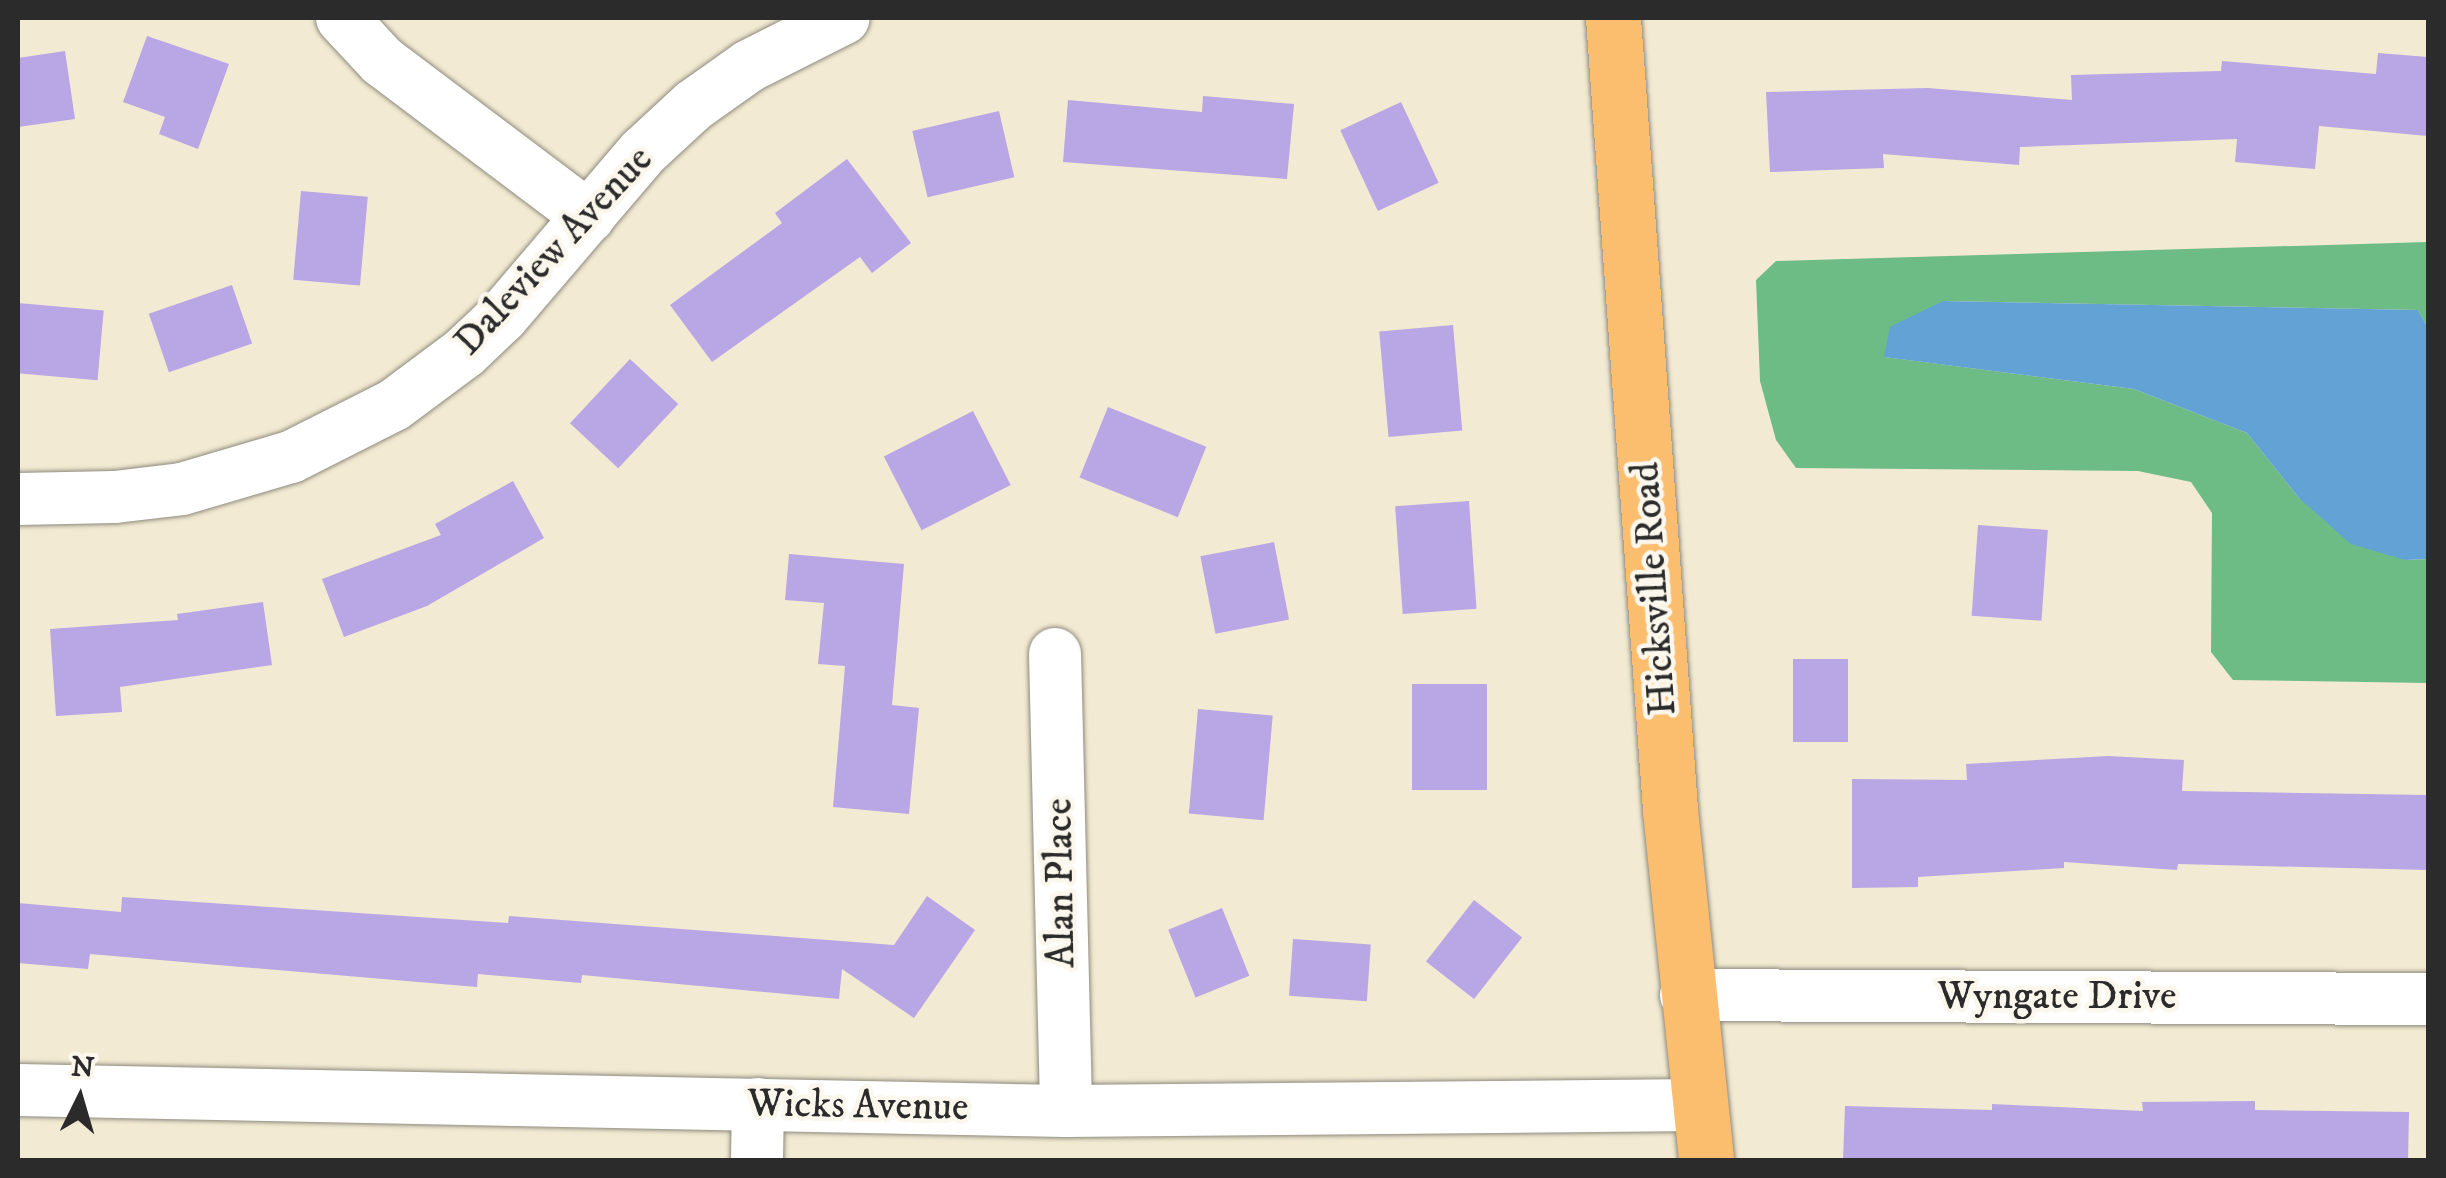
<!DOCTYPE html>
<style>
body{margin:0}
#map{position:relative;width:2446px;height:1178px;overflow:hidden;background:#f2ead2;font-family:"IM FELL DW Pica",serif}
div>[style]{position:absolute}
.forest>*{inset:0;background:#6dbc86}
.water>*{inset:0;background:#62a2d5}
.building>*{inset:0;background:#b9a6e4;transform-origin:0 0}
.roads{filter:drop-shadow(0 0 2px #8e8a7e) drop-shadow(0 0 2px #8e8a7e)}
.street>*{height:52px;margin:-26px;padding:0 26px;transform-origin:26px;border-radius:26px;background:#fff}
.primary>*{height:55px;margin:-27.5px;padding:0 27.5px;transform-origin:27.5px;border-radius:27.5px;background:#fbbd6e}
span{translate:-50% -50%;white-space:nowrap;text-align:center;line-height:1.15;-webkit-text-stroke:9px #fbf7ec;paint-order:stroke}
.street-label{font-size:40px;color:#2b2b2b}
.frame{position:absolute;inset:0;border:20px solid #2b2b2b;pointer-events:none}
.north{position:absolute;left:30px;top:1048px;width:100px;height:100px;-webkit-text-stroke:8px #fbf7ec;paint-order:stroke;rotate:5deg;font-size:28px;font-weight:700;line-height:40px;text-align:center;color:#2b2b2b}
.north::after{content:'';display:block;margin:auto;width:35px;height:45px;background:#2b2b2b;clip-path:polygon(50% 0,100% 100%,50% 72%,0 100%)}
</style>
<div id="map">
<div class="forest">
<i style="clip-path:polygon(2428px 242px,2428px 328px,2418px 310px,1943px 301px,1885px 357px,2134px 389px,2247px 433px,2299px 498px,2405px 560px,2428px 559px,2428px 683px,2233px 680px,2211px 652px,2212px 513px,2191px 482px,2138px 471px,1796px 468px,1776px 440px,1760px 381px,1756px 280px,1776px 261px)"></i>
</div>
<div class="water">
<i style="clip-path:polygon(1943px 301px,2418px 310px,2428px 328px,2428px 559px,2405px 560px,2351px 544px,2299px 498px,2247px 433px,2134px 389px,1884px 357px,1890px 327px)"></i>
</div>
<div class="building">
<i style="clip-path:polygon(147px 36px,229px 64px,198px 149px,159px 134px,165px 117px,123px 102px)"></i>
<i style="clip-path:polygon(65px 51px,75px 119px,18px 127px,18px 58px)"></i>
<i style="clip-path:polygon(2378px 53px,2428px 57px,2428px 136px,2319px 126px,2315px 169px,2235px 162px,2237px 139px,2020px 147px,2019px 165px,1883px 154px,1884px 168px,1770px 172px,1766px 92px,1928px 88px,2072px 100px,2071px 75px,2221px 71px,2222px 61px,2376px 74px)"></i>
<i style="clip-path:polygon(1203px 96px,1294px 104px,1287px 179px,1063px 162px,1068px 100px,1202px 112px)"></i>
<i style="left:1401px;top:102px;width:89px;height:67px;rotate:65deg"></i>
<i style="left:999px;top:111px;width:68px;height:89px;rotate:77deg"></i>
<i style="clip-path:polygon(847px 159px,911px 243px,872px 273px,860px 257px,712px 362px,670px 305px,782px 223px,775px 213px)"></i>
<i style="left:301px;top:191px;width:67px;height:89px;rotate:5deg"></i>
<i style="left:232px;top:285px;width:62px;height:88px;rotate:71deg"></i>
<i style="left:18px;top:303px;width:86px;height:70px;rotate:5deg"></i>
<i style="left:1453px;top:325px;width:106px;height:74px;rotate:85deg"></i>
<i style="left:630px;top:359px;width:66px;height:88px;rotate:43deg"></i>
<i style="left:1108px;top:407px;width:106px;height:76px;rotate:22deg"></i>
<i style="left:973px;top:411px;width:83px;height:100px;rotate:63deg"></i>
<i style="clip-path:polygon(513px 481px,544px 538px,427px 606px,344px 637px,322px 579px,441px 535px,435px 524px)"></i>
<i style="left:1469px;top:501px;width:108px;height:74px;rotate:86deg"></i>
<i style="left:1978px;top:525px;width:70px;height:91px;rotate:4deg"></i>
<i style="left:1274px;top:542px;width:79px;height:75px;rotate:79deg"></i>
<i style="clip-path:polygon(789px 554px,904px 564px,892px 705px,919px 708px,909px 814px,833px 807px,845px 666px,818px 664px,824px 603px,785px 600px)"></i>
<i style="clip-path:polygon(263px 602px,272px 665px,120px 687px,122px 712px,56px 716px,50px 629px,178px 620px,177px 614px)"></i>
<i style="left:1793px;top:659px;width:55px;height:83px"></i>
<i style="left:1412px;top:684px;width:75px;height:106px"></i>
<i style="left:1198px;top:709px;width:75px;height:105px;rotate:5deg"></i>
<i style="clip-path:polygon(2108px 756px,2184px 760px,2182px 791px,2428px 795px,2428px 870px,2178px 864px,2177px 870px,2064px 862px,2064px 868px,1918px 877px,1918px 887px,1852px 888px,1852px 779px,1967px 780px,1966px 764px)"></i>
<i style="clip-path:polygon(927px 896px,975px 930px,914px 1018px,842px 969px,839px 999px,582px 975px,581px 983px,478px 974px,477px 987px,90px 954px,88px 969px,18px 963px,18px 903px,121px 912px,122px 897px,508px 923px,509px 916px,894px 945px)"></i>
<i style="left:1474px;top:900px;width:61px;height:78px;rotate:38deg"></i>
<i style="left:1222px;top:908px;width:73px;height:58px;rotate:68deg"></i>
<i style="left:1293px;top:939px;width:78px;height:57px;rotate:4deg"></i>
<i style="clip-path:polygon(2255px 1101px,2255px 1110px,2409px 1112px,2408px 1160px,1843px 1160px,1845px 1106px,1992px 1110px,1992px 1104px,2143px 1111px,2142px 1102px)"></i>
</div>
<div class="roads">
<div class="street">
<i style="left:342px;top:18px;width:59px;rotate:47.1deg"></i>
<i style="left:382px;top:61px;width:259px;rotate:37deg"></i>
<i style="left:18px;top:499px;width:97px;rotate:-1.2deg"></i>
<i style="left:115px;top:497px;width:67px;rotate:-6.8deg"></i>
<i style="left:182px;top:489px;width:114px;rotate:-16.4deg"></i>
<i style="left:291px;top:457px;width:115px;rotate:-26.8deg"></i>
<i style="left:394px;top:405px;width:89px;rotate:-36.7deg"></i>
<i style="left:465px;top:352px;width:51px;rotate:-43.4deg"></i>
<i style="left:502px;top:317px;width:217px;rotate:-49.5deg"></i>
<i style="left:643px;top:152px;width:69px;rotate:-42.7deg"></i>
<i style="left:694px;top:105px;width:67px;rotate:-35.3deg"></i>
<i style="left:749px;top:66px;width:106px;rotate:-26.8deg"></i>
<i style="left:1055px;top:654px;width:457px;rotate:88.6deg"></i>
<i style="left:1686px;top:995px;width:742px;rotate:0.31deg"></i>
<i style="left:18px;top:1090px;width:1048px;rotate:1.15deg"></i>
<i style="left:1066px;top:1111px;width:633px;rotate:-0.54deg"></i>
<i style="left:757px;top:1160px;width:56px;rotate:-89deg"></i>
</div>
<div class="primary">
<i style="left:1613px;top:18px;width:794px;rotate:85.88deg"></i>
<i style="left:1670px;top:810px;width:352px;rotate:84.1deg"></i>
</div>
</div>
<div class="street-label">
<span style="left:554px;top:251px;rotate:-47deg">Daleview Avenue</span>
<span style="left:1655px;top:589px;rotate:-94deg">Hicksville Road</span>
<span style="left:1061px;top:883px;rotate:-91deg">Alan Place</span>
<span style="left:2057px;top:997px">Wyngate Drive</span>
<span style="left:858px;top:1106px;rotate:1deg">Wicks Avenue</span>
</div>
<div class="frame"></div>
<div class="north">N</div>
</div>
